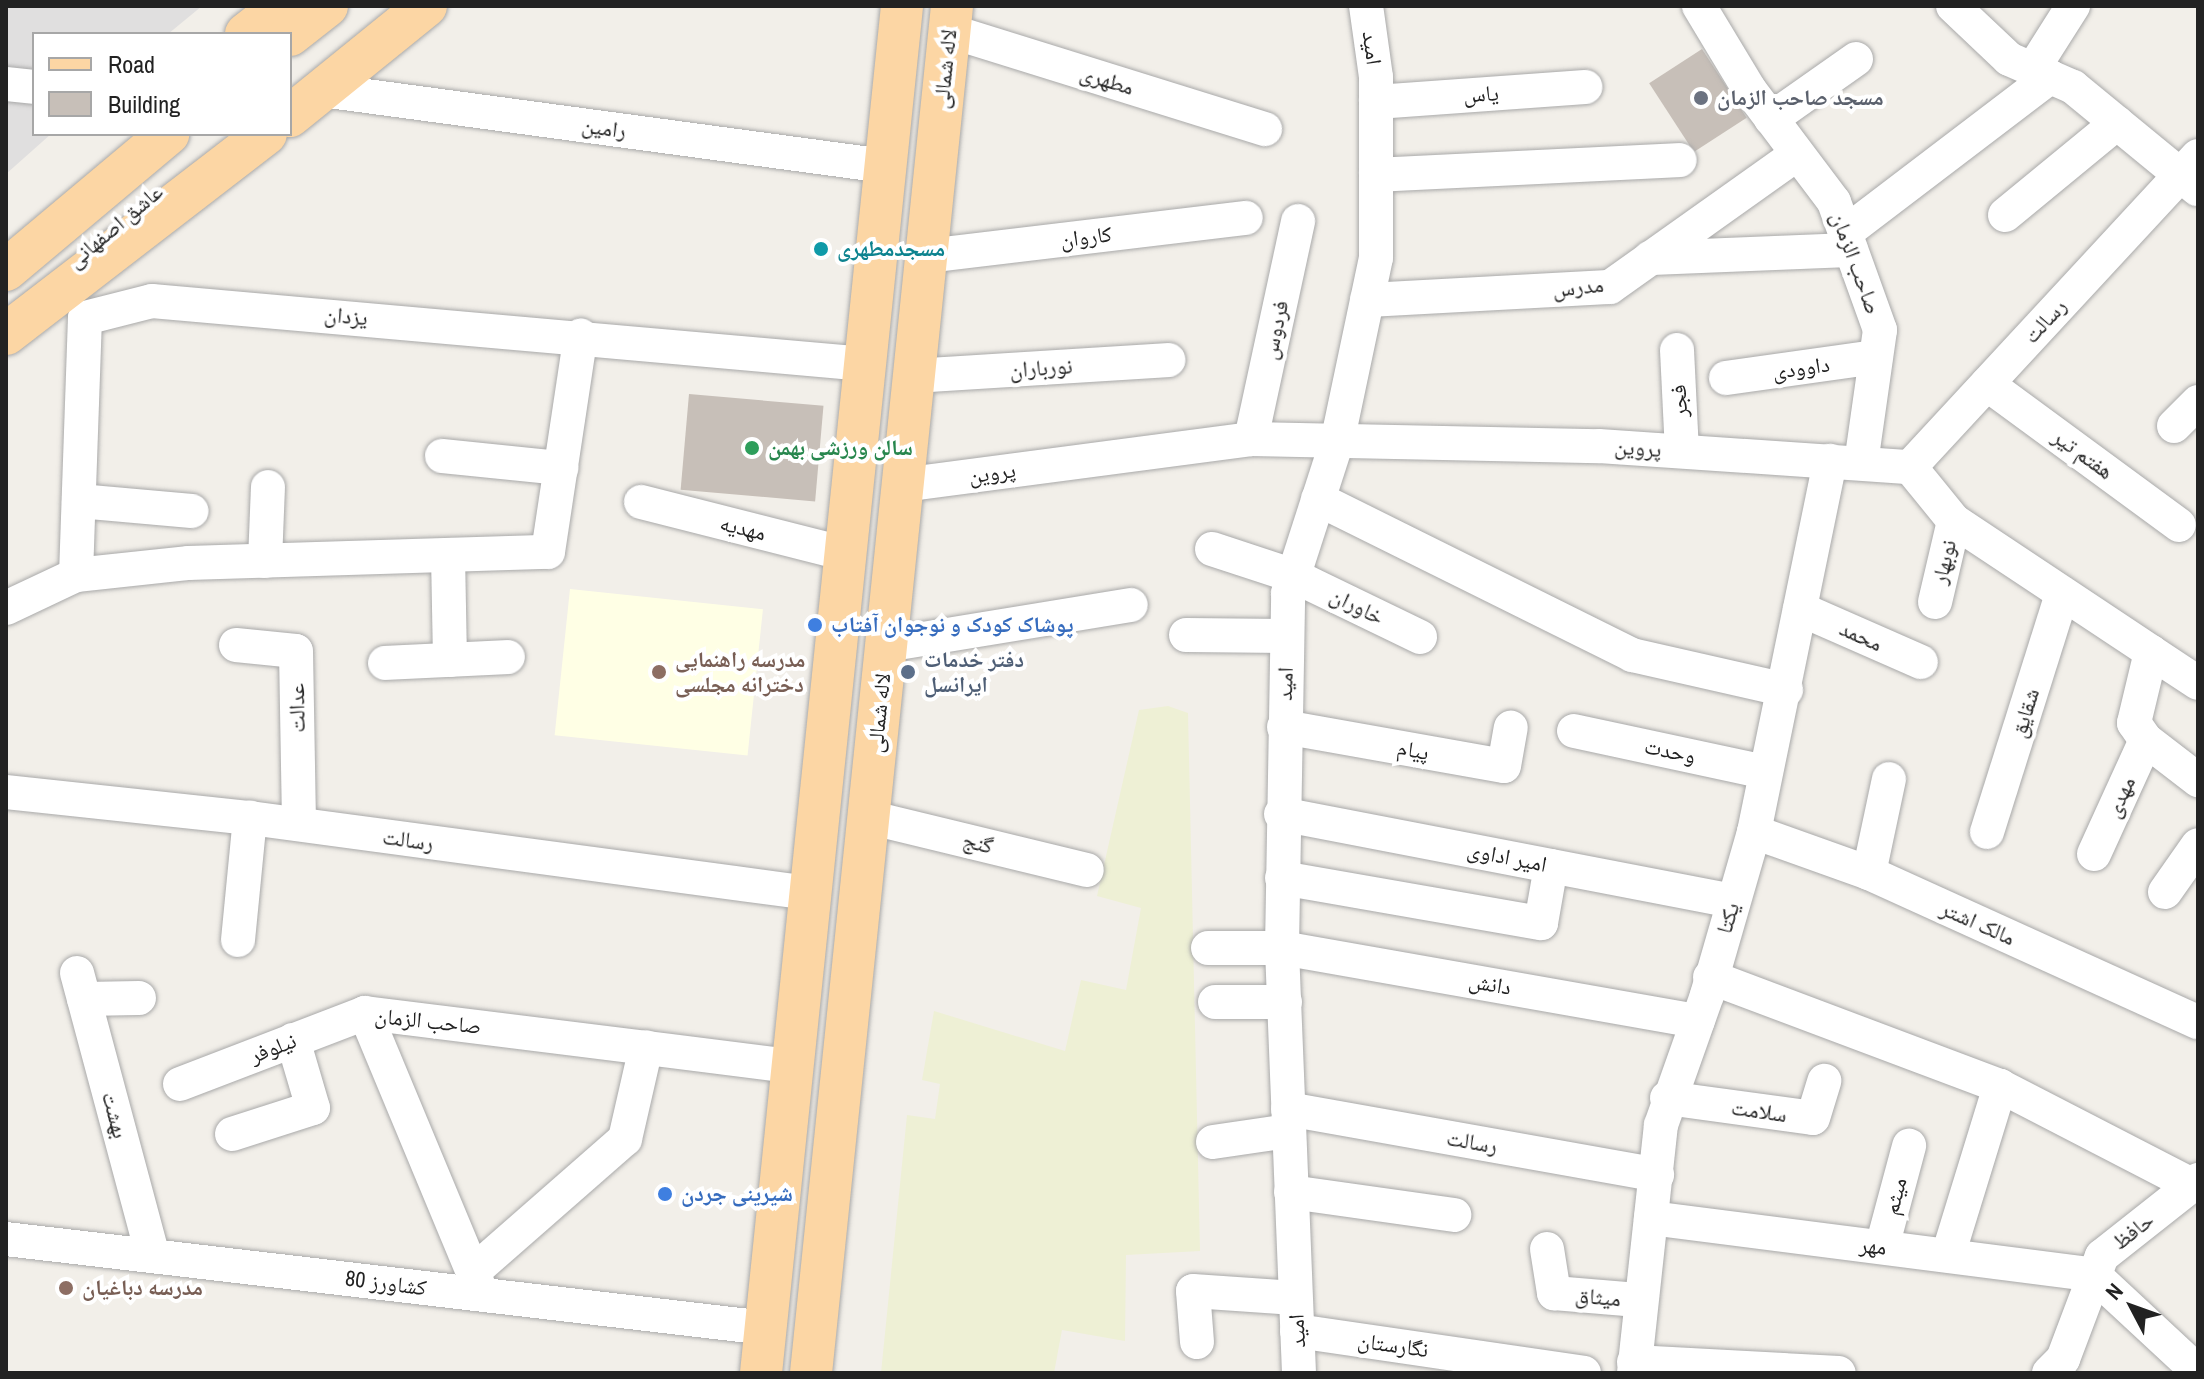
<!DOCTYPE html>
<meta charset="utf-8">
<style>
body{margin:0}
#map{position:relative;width:2204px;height:1379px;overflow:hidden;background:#f2efe9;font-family:"Archivo Narrow","Noto Naskh Arabic",sans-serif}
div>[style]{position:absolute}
.residential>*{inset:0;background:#e0dfdf}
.education>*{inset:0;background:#ffffe5;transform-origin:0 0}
.farmland>*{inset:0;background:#eef0d5}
.building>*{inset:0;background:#c7bfb8;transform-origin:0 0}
.roads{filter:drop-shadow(0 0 2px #a9a9a9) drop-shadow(0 0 2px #a9a9a9)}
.minor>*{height:34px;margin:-17px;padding:0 17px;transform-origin:17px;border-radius:17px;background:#fff}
.major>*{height:42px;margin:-21px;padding:0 21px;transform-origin:21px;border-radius:21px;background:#fcd6a4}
.dots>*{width:22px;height:22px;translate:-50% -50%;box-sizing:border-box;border:4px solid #fff;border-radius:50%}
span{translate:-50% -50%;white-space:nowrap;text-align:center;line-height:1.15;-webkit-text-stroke:8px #fff;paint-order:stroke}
.street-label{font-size:22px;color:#222}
.worship-label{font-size:22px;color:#5b616d;font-weight:700}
.left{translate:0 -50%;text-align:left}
.culture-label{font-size:22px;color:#0d838f;font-weight:700}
.leisure-label{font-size:22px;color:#27864d;font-weight:700}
.shop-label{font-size:22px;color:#366cbe;font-weight:700}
.education-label{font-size:22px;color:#785e54;font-weight:700}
.service-label{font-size:22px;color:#4e5e75;font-weight:700}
.frame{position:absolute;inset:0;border:8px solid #222;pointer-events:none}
.legend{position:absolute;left:32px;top:32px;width:260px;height:104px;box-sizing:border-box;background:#fff;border:2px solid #a7a7a7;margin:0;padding:10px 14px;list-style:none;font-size:24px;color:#222}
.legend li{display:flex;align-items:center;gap:16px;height:40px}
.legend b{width:40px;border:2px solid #a7a7a7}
.north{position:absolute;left:2092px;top:1267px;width:80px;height:80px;-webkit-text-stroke:6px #fff;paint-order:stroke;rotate:311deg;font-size:22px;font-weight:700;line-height:32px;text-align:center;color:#222}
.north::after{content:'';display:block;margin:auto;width:28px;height:36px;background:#222;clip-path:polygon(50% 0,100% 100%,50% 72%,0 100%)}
</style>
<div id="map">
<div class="residential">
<i style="clip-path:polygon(6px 6px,202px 6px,168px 34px,34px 34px,34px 134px,51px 134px,6px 174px)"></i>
</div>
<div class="education">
<i style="left:570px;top:589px;width:194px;height:147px;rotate:6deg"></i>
</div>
<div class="farmland">
<i style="clip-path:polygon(1168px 706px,1188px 713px,1200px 1251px,1126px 1255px,1125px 1341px,1062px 1330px,1054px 1373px,881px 1373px,907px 1115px,935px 1119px,940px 1084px,922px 1080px,934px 1011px,1065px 1051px,1081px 980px,1126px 990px,1141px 908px,1097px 896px,1139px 710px)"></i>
</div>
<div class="building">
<i style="left:1702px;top:49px;width:82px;height:63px;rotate:57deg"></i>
<i style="left:689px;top:394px;width:135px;height:96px;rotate:5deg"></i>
</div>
<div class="roads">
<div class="minor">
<i style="left:1699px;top:6px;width:97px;rotate:58.9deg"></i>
<i style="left:1749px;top:89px;width:141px;rotate:53deg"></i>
<i style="left:1834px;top:202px;width:136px;rotate:70.2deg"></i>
<i style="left:1880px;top:330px;width:134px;rotate:98.1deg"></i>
<i style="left:1953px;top:6px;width:77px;rotate:43.4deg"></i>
<i style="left:2009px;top:59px;width:70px;rotate:23.6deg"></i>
<i style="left:2073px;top:87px;width:161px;rotate:39.4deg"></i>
<i style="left:950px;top:31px;width:330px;rotate:17.3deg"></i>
<i style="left:2033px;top:69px;width:75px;rotate:-57.6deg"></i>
<i style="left:6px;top:84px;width:28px;rotate:6deg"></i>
<i style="left:322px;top:90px;width:568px;rotate:7.69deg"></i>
<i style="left:1376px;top:102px;width:210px;rotate:-4.1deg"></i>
<i style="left:1771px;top:119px;width:104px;rotate:-35.2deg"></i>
<i style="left:1376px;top:175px;width:304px;rotate:-2.8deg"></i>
<i style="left:2005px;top:215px;width:145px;rotate:-39.4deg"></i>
<i style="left:1845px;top:233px;width:258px;rotate:-37.3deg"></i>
<i style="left:926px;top:256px;width:322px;rotate:-6.8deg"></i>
<i style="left:1650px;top:258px;width:201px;rotate:-2.3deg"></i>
<i style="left:1367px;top:300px;width:243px;rotate:-3.1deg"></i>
<i style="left:1610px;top:287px;width:229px;rotate:-35.4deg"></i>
<i style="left:1677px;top:350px;width:101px;rotate:87.2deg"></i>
<i style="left:914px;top:376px;width:255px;rotate:-3.6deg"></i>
<i style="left:1726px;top:378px;width:151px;rotate:-8deg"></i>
<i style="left:1987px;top:384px;width:238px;rotate:36.3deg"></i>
<i style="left:2174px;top:426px;width:34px;rotate:-45deg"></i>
<i style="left:1251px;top:439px;width:223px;rotate:-77.8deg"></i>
<i style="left:442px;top:456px;width:120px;rotate:5.8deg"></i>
<i style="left:1910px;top:467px;width:424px;rotate:-47.2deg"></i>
<i style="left:903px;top:485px;width:351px;rotate:-7.5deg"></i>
<i style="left:1251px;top:439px;width:348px;rotate:1.2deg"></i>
<i style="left:1599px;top:446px;width:312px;rotate:3.9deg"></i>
<i style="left:1910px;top:467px;width:70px;rotate:50.8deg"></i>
<i style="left:1954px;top:521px;width:237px;rotate:33.6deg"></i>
<i style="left:2151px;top:652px;width:73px;rotate:103.5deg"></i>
<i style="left:2134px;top:723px;width:21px;rotate:55deg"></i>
<i style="left:2146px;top:740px;width:66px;rotate:37.6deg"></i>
<i style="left:1318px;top:499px;width:351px;rotate:26.4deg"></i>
<i style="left:1632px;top:655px;width:158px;rotate:12.8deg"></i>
<i style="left:79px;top:501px;width:113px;rotate:5.1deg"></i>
<i style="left:641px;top:502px;width:211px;rotate:14.2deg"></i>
<i style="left:1212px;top:549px;width:86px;rotate:18.2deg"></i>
<i style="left:1294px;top:576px;width:140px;rotate:25.8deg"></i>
<i style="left:448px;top:555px;width:105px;rotate:88.9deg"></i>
<i style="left:265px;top:561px;width:74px;rotate:-87.7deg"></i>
<i style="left:76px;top:575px;width:257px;rotate:-88deg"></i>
<i style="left:85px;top:318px;width:69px;rotate:-14.2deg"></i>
<i style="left:152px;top:301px;width:716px;rotate:5.05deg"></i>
<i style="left:1935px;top:602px;width:83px;rotate:-76.8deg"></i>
<i style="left:6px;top:608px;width:77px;rotate:-25.2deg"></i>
<i style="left:76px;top:575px;width:114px;rotate:-6.1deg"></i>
<i style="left:189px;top:563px;width:359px;rotate:-1.8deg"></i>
<i style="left:548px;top:552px;width:219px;rotate:-81.4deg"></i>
<i style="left:1800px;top:609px;width:132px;rotate:23.7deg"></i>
<i style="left:1186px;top:635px;width:100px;rotate:0.6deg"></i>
<i style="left:236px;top:645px;width:60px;rotate:5.7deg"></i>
<i style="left:296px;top:651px;width:173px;rotate:89deg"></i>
<i style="left:886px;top:645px;width:248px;rotate:-9.3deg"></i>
<i style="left:2151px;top:652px;width:56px;rotate:33.4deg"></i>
<i style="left:385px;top:663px;width:123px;rotate:-2.8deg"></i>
<i style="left:1284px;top:727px;width:223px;rotate:10.1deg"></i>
<i style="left:1504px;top:766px;width:39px;rotate:-80deg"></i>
<i style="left:1574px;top:731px;width:196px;rotate:12.1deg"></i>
<i style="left:6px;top:792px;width:245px;rotate:6.1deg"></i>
<i style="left:250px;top:818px;width:564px;rotate:7.64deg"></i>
<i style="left:1281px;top:814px;width:460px;rotate:10.9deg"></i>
<i style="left:868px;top:817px;width:225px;rotate:13.6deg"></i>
<i style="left:1754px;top:832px;width:122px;rotate:19.6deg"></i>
<i style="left:1869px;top:873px;width:361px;rotate:24.4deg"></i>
<i style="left:1987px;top:832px;width:250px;rotate:-72.5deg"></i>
<i style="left:2094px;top:854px;width:125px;rotate:-65.5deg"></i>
<i style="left:1869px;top:873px;width:96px;rotate:-78deg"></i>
<i style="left:1282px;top:878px;width:263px;rotate:9.9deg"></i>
<i style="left:1541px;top:923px;width:58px;rotate:-80deg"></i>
<i style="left:2165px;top:892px;width:57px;rotate:-54.9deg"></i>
<i style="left:238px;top:940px;width:123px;rotate:-84.4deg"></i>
<i style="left:1208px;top:948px;width:74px"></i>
<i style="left:1282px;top:948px;width:422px;rotate:10deg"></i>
<i style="left:77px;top:973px;width:293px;rotate:75deg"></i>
<i style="left:1710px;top:977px;width:310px;rotate:20.6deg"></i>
<i style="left:2000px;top:1086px;width:216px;rotate:27.3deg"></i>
<i style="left:2192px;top:1185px;width:8px;rotate:-40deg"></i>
<i style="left:84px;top:999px;width:55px;rotate:-1deg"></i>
<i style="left:1215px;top:1002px;width:70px"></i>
<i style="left:365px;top:1013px;width:304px;rotate:67.4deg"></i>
<i style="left:180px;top:1084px;width:198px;rotate:-21deg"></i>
<i style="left:365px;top:1013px;width:429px;rotate:7.1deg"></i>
<i style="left:1667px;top:1098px;width:147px;rotate:7.8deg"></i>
<i style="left:1813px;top:1118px;width:39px;rotate:-73deg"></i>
<i style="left:1288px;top:1109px;width:375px;rotate:10.1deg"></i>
<i style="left:232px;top:1134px;width:85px;rotate:-17.8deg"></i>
<i style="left:313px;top:1108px;width:71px;rotate:-106.4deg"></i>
<i style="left:1213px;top:1142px;width:76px;rotate:-8.3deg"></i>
<i style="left:1291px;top:1192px;width:165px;rotate:8deg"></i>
<i style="left:1651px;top:1218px;width:447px;rotate:7.3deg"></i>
<i style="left:2094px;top:1275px;width:135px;rotate:42.9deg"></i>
<i style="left:6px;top:1239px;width:765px;rotate:6.68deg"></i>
<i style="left:1882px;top:1247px;width:105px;rotate:-75deg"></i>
<i style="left:1547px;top:1249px;width:45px;rotate:81deg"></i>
<i style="left:1554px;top:1293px;width:84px;rotate:4.8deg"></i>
<i style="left:1949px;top:1252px;width:174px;rotate:-72.9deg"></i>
<i style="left:473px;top:1272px;width:202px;rotate:-41.2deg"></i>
<i style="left:625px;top:1139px;width:94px;rotate:-77.1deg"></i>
<i style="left:1297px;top:1331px;width:290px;rotate:8.3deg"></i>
<i style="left:1197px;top:1342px;width:51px;rotate:-94.5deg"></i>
<i style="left:1193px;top:1291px;width:102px;rotate:3.9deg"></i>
<i style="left:1634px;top:1362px;width:205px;rotate:3.1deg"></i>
<i style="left:1299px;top:1373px;width:425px;rotate:-92.3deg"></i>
<i style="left:1282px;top:948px;width:355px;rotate:-89deg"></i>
<i style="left:1288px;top:593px;width:163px;rotate:-72.1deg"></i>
<i style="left:1338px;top:438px;width:184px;rotate:-78.1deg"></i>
<i style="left:1376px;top:258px;width:181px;rotate:-90deg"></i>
<i style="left:1376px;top:77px;width:72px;rotate:-98deg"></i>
<i style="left:1634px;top:1373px;width:249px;rotate:-83.8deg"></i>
<i style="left:1661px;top:1125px;width:138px;rotate:-70.5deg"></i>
<i style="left:1707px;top:995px;width:170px;rotate:-73.9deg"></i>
<i style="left:1754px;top:832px;width:379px;rotate:-78.4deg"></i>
<i style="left:2049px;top:1373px;width:20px;rotate:-45deg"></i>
<i style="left:2063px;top:1359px;width:110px;rotate:-69.3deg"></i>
<i style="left:2102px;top:1256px;width:115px;rotate:-38.3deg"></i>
</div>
<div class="major">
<i style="left:246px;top:34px;width:46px;rotate:-37.9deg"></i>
<i style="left:290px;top:35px;width:47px;rotate:-38.1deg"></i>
<i style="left:290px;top:116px;width:175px;rotate:-39deg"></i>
<i style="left:6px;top:270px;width:212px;rotate:-40deg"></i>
<i style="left:6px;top:334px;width:328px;rotate:-37.6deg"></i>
<i style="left:761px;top:1373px;width:1374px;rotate:-84.11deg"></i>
<i style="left:811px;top:1373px;width:1374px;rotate:-84.11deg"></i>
</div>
</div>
<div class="dots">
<i style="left:1701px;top:98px;background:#6b7280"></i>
<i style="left:821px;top:249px;background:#0f9aa8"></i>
<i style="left:752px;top:448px;background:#2e9e5b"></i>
<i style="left:815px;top:625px;background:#3f7fe0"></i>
<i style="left:659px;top:672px;background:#8d6e63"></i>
<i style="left:908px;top:672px;background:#5c6f8a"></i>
<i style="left:665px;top:1194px;background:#3f7fe0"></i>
<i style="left:66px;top:1288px;background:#8d6e63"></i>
</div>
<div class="street-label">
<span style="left:1372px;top:48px;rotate:82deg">امید</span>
<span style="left:945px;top:69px;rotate:-84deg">لاله شمالی</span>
<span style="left:1107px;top:80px;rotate:17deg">مطهری</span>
<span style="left:1481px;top:94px;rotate:-4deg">یاس</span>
<span style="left:604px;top:128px;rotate:8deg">رامین</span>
<span style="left:115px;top:226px;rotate:-40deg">عاشق اصفهانی</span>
<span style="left:1086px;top:237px;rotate:-7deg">کاروان</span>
<span style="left:1856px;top:263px;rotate:70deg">صاحب الزمان</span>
<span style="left:1578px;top:287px;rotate:-6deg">مدرس</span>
<span style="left:346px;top:316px;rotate:5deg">یزدان</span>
<span style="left:2045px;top:321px;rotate:-47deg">رسالت</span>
<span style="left:1275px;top:330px;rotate:-78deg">فردوس</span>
<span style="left:1041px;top:368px;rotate:-4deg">نورباران</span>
<span style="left:1801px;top:368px;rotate:-8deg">داوودی</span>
<span style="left:1679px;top:401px;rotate:-93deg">فجر</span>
<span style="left:1638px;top:448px;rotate:4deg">پروین</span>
<span style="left:2083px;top:454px;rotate:36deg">هفتم تیر</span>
<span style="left:992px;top:473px;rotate:-8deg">پروین</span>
<span style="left:743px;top:528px;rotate:14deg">مهدیه</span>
<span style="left:1944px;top:562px;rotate:-77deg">نوبهار</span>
<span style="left:1357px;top:606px;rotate:26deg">خاوران</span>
<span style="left:1861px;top:636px;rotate:24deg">محمد</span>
<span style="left:1285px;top:684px;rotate:-88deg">امید</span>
<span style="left:297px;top:708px;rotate:-91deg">عدالت</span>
<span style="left:879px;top:713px;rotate:-84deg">لاله شمالی</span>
<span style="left:2025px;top:713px;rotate:-73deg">شقایق</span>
<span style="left:1413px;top:750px;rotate:10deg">پیام</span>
<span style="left:1670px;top:751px;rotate:12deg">وحدت</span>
<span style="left:2120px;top:797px;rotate:-65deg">مهدی</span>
<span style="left:408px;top:840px;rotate:8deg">رسالت</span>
<span style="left:978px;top:843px;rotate:14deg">گنج</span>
<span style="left:1507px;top:857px;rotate:11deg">امیر اداوی</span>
<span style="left:1728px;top:918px;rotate:-73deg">یکتا</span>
<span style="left:1978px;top:923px;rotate:24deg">مالک اشتر</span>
<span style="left:1490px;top:984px;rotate:10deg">دانش</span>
<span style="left:428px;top:1021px;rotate:6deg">صاحب الزمان</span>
<span style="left:273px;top:1048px;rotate:-21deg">نیلوفر</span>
<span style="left:1759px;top:1111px;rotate:8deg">سلامت</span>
<span style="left:115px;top:1115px;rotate:75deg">بهشت</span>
<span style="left:1472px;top:1142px;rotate:10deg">رسالت</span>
<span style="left:1895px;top:1196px;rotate:-75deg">میثم</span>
<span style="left:2133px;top:1231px;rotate:-38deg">حافظ</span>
<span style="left:1873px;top:1246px;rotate:6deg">مهر</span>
<span style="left:386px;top:1283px;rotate:7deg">کشاورز 80</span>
<span style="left:1598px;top:1297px;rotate:5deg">میثاق</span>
<span style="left:1297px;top:1331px;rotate:-93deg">امید</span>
<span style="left:1393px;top:1345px;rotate:8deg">نگارستان</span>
</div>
<div class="worship-label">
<span class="left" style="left:1717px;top:98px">مسجد صاحب الزمان</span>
</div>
<div class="culture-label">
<span class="left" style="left:837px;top:249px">مسجدمطهری</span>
</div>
<div class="leisure-label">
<span class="left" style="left:768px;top:448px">سالن ورزشی بهمن</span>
</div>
<div class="shop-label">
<span class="left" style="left:831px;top:625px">پوشاک کودک و نوجوان آفتاب</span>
<span class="left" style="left:681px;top:1194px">شیرینی جردن</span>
</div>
<div class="education-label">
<span class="left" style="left:675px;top:672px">مدرسه راهنمایی<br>دخترانه مجلسی</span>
<span class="left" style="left:82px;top:1288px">مدرسه دباغیان</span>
</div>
<div class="service-label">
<span class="left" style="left:924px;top:672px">دفتر خدمات<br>ایرانسل</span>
</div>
<div class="frame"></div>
<ul class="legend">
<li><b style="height:10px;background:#fcd6a4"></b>Road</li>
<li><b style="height:22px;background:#c7bfb8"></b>Building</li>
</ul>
<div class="north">N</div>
</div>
